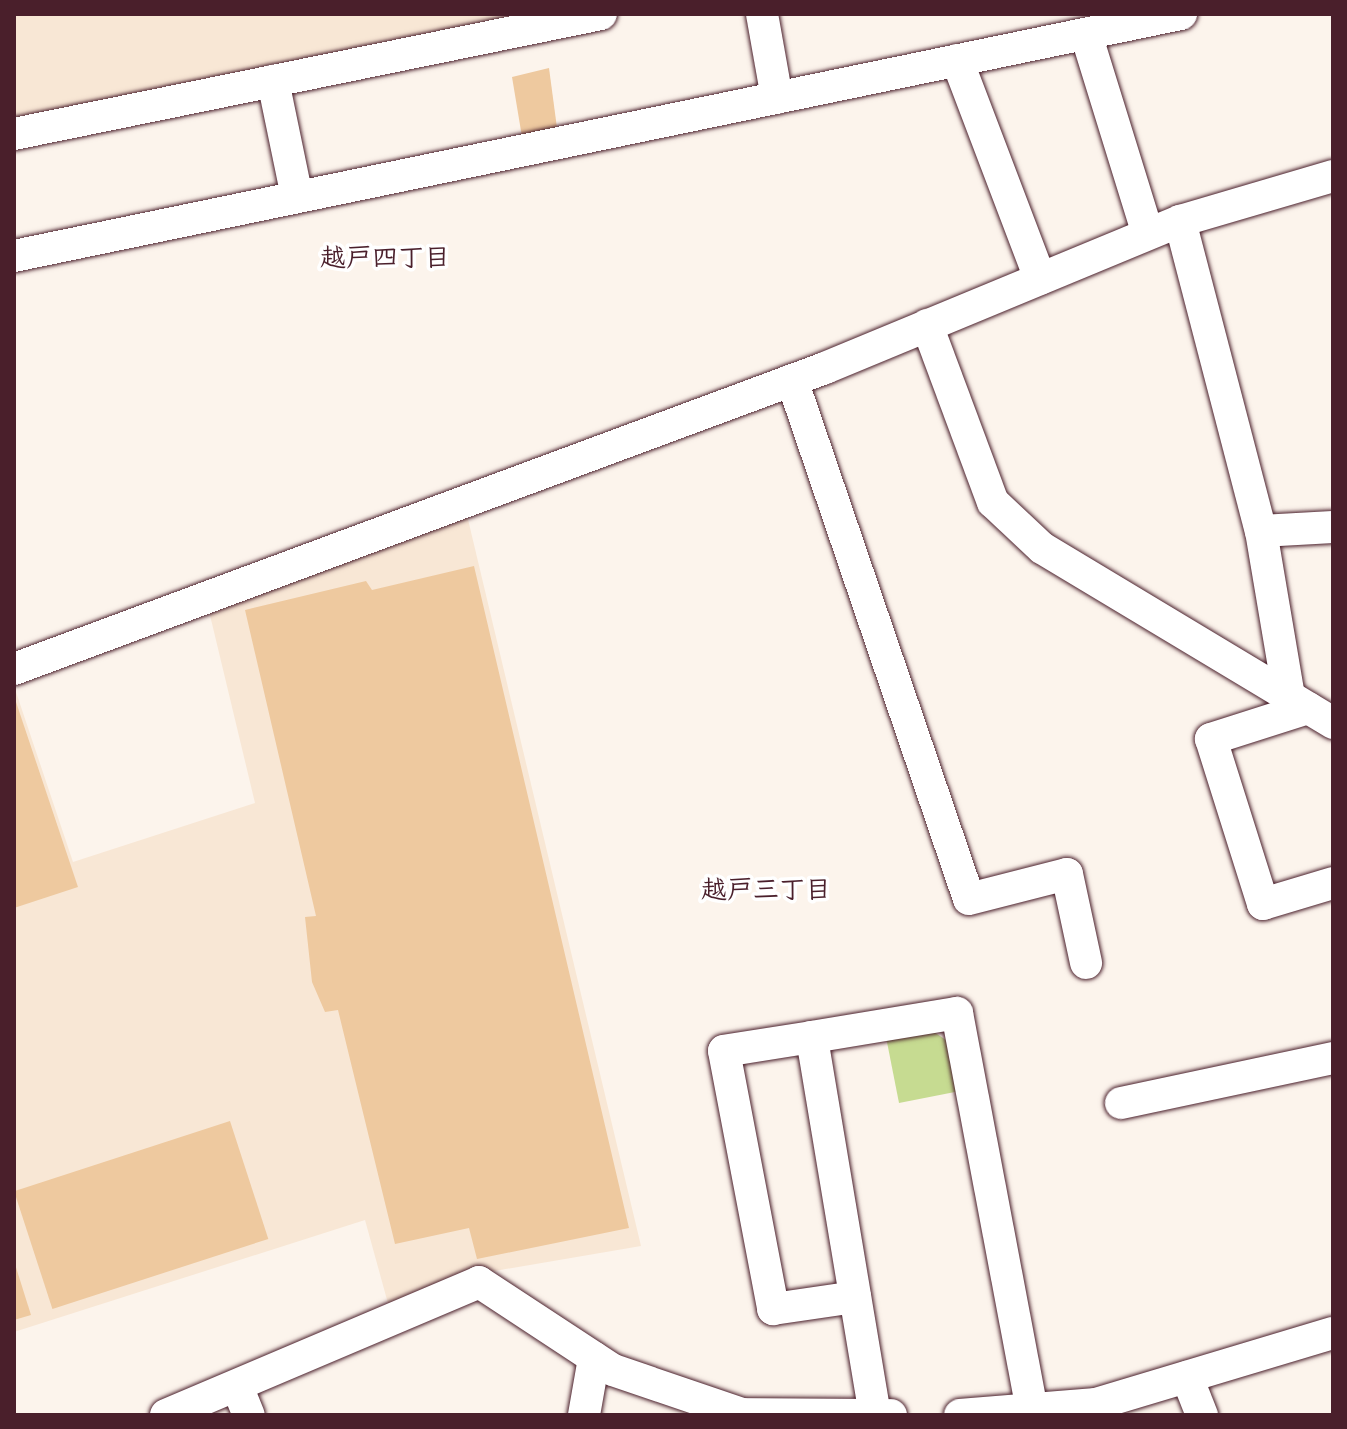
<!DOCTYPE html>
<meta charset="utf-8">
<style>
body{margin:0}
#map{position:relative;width:1347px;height:1429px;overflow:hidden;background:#fcf4ec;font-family:Pangolin,"Klee One",sans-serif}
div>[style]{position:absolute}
.built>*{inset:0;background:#f8e7d5}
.green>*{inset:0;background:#c6db91}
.building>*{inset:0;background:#eec99f;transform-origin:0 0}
.roads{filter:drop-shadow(0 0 2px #4a1f2b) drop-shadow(0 0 2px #4a1f2b)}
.minor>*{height:32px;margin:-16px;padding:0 16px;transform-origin:16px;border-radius:16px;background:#fff}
span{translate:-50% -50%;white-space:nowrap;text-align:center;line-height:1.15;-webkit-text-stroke:7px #fff;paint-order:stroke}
.neighbourhood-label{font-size:26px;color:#4a1f2b;font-weight:700}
.frame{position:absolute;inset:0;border:16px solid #4a1f2b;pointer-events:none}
</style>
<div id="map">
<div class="built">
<i style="clip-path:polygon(14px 14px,537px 14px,14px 120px)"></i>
<i style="clip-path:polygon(466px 511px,641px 1246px,471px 1275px,389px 1307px,365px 1220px,14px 1332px,14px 686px,73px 862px,255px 803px,209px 611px)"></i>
</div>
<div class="green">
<i style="clip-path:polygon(931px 1030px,952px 1044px,960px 1091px,899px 1103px,886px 1037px)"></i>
</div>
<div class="building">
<i style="clip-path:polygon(549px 68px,557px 128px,522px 137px,512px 77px)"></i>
<i style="clip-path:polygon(474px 566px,629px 1228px,477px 1259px,469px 1228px,395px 1244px,338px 1010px,325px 1012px,312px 982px,305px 917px,316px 916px,245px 610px,366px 581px,372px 590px)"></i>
<i style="clip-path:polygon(14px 696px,78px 887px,14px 908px)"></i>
<i style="left:230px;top:1121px;width:124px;height:227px;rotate:72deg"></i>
<i style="clip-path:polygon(14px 1261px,31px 1315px,14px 1320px)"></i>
</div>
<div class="roads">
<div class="minor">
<i style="left:762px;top:14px;width:85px;rotate:79.9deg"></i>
<i style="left:1086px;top:34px;width:209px;rotate:72.8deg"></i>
<i style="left:957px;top:60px;width:234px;rotate:69.2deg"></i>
<i style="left:273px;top:81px;width:118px;rotate:78.3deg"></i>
<i style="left:14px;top:134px;width:599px;rotate:-11.55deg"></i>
<i style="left:1180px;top:221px;width:320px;rotate:75.4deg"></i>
<i style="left:1261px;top:531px;width:168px;rotate:80.4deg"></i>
<i style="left:14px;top:256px;width:1192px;rotate:-11.72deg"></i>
<i style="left:927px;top:325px;width:189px;rotate:69.6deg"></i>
<i style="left:993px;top:502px;width:67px;rotate:43.2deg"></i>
<i style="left:1042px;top:548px;width:340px;rotate:31deg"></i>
<i style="left:792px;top:380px;width:548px;rotate:71.17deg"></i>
<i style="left:969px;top:899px;width:101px;rotate:-14.3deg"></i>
<i style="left:1067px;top:874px;width:91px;rotate:77.9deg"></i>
<i style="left:1261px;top:531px;width:72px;rotate:-3.2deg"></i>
<i style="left:14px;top:669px;width:865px;rotate:-20.36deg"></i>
<i style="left:825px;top:368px;width:384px;rotate:-22.5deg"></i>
<i style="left:1180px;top:221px;width:159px;rotate:-16.4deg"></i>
<i style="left:1308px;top:708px;width:102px;rotate:162.3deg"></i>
<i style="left:1211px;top:739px;width:173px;rotate:72.5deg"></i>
<i style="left:1263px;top:904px;width:73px;rotate:-16.7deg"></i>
<i style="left:812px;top:1037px;width:89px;rotate:171deg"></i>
<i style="left:724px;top:1051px;width:263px;rotate:79.2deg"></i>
<i style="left:773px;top:1309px;width:83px;rotate:-8.3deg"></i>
<i style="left:1121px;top:1103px;width:217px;rotate:-12deg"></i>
<i style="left:1187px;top:1377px;width:41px;rotate:68.5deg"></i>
<i style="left:237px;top:1386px;width:31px;rotate:68deg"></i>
<i style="left:166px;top:1415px;width:340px;rotate:-23deg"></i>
<i style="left:479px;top:1282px;width:160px;rotate:33.3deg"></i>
<i style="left:613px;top:1370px;width:136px;rotate:18.8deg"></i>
<i style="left:742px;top:1414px;width:149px;rotate:0.4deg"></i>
<i style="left:584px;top:1415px;width:58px;rotate:-80deg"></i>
<i style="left:875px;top:1415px;width:383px;rotate:-99.5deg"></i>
<i style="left:812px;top:1037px;width:147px;rotate:-9.4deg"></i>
<i style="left:957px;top:1013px;width:403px;rotate:79.3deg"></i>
<i style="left:960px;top:1415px;width:136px;rotate:-4.6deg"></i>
<i style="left:1096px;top:1404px;width:247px;rotate:-16.7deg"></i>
</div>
</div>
<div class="neighbourhood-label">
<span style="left:385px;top:259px">越戸四丁目</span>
<span style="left:766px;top:891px">越戸三丁目</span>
</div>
<div class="frame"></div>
</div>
